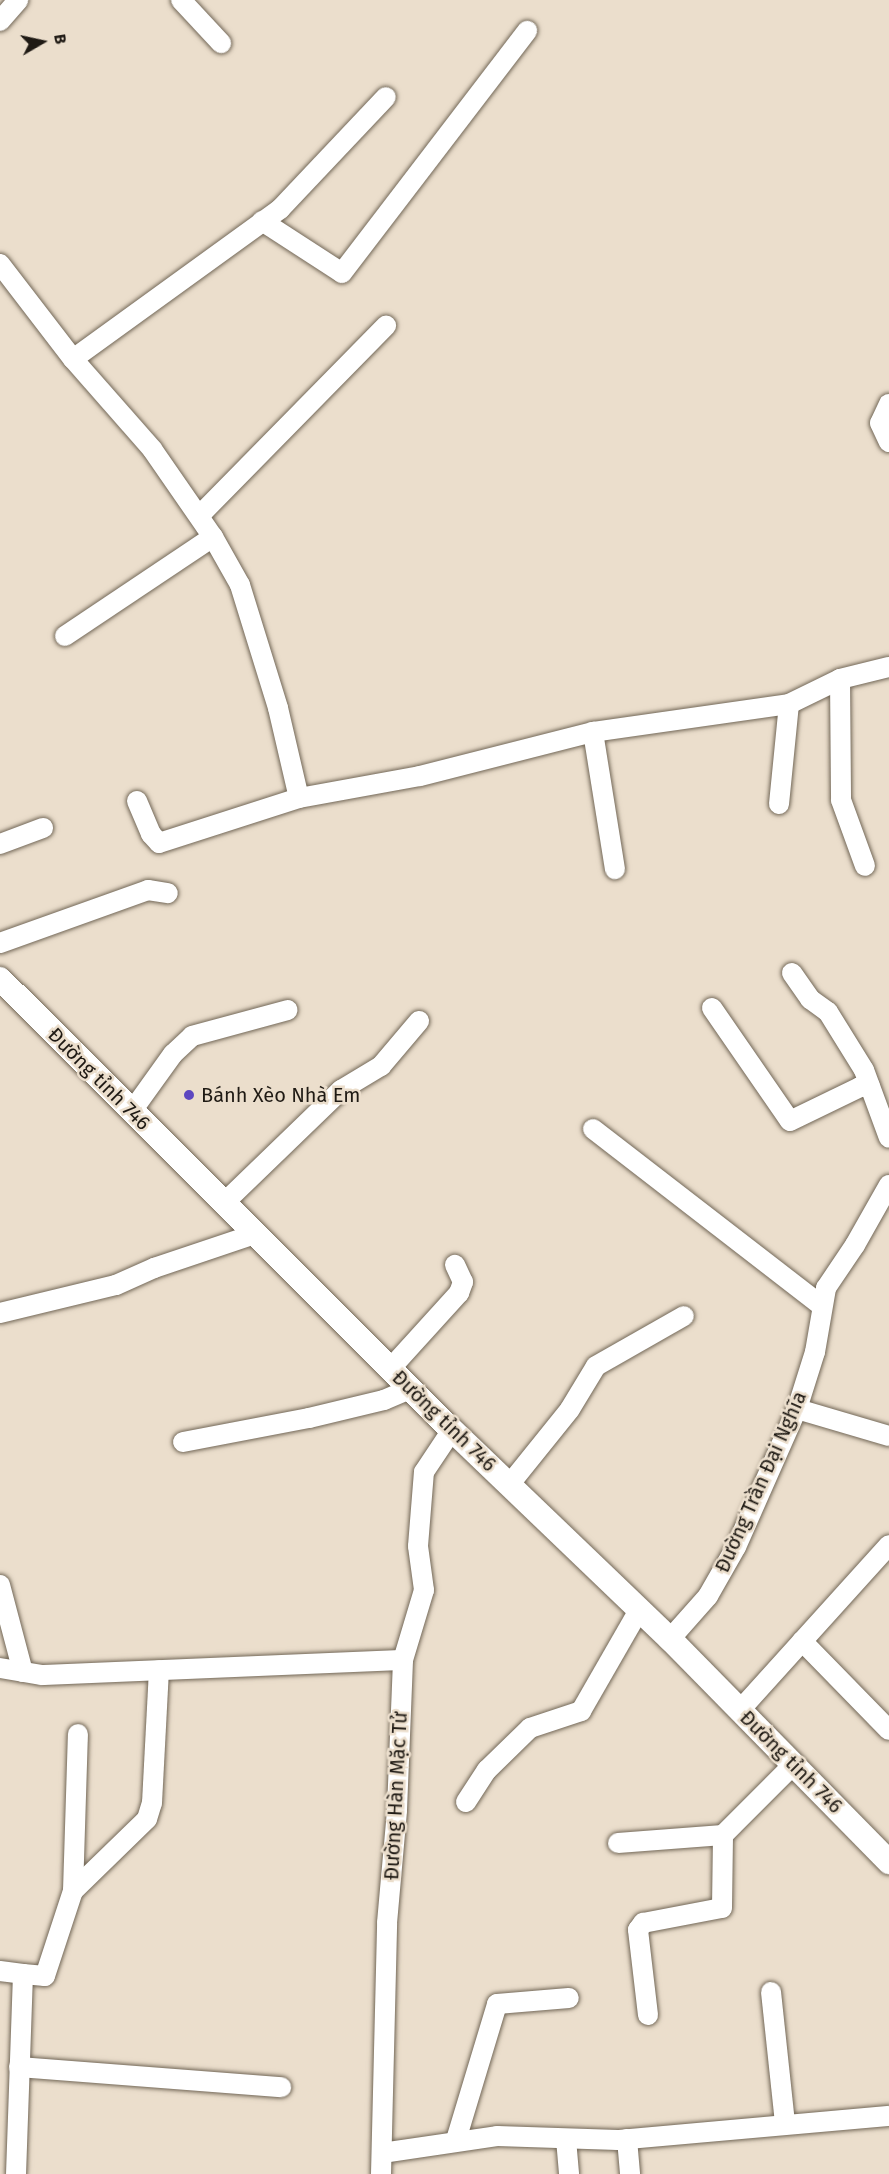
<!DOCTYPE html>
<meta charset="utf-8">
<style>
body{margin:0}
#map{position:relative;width:889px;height:2174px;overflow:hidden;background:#ebdecc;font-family:"Fira Sans",sans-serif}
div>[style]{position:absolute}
.roads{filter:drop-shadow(0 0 2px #726757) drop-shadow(0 0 2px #726757)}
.minor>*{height:20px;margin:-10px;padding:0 10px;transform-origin:10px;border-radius:10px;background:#fff}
.major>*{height:24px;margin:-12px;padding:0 12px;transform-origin:12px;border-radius:12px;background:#fff}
.dots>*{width:16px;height:16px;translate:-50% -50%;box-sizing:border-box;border:3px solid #ebdecc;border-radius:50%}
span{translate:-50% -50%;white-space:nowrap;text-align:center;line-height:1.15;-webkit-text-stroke:5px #ebdecc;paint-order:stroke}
.street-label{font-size:20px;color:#1f1a14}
.poi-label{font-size:20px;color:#1f1a14}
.left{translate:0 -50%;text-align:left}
.north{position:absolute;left:12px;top:12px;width:60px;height:60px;-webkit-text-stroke:4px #ebdecc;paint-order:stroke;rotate:81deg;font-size:16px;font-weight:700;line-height:24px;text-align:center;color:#1f1a14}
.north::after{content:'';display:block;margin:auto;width:21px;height:27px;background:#1f1a14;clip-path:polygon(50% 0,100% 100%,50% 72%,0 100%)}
</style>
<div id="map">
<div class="roads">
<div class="minor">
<i style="left:181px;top:0;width:59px;rotate:47.1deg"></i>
<i style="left:0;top:21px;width:28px;rotate:-49deg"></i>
<i style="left:262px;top:221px;width:95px;rotate:33deg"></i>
<i style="left:342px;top:273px;width:305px;rotate:-52.6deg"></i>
<i style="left:0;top:264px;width:120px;rotate:52.5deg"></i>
<i style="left:73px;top:359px;width:256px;rotate:-35.9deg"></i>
<i style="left:280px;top:209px;width:154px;rotate:-46.6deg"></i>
<i style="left:73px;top:359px;width:120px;rotate:48.7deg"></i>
<i style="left:152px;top:449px;width:107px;rotate:55.3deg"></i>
<i style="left:213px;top:537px;width:55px;rotate:60.6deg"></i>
<i style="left:240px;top:585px;width:129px;rotate:72.8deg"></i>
<i style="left:278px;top:708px;width:92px;rotate:76.9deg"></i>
<i style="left:889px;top:404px;width:21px;rotate:115deg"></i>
<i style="left:880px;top:423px;width:21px;rotate:65deg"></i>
<i style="left:199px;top:516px;width:267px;rotate:-45.5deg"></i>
<i style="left:65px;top:636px;width:178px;rotate:-33.8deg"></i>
<i style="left:840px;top:679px;width:121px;rotate:89.5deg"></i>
<i style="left:841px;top:800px;width:70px;rotate:70deg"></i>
<i style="left:593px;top:732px;width:139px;rotate:80.9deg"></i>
<i style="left:137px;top:801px;width:36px;rotate:67deg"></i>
<i style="left:151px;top:834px;width:12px;rotate:48deg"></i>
<i style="left:159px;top:843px;width:147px;rotate:-17.8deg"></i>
<i style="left:299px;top:798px;width:123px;rotate:-10.3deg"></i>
<i style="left:420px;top:776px;width:179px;rotate:-14.3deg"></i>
<i style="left:593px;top:732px;width:198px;rotate:-8.1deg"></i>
<i style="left:779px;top:804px;width:100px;rotate:-84.3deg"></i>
<i style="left:789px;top:704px;width:57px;rotate:-26.1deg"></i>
<i style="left:840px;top:679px;width:50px;rotate:-13.8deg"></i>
<i style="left:0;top:844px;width:46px;rotate:-20.4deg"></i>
<i style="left:0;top:943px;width:157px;rotate:-19.7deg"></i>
<i style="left:148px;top:890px;width:20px;rotate:9deg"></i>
<i style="left:792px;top:973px;width:32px;rotate:55deg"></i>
<i style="left:810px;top:999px;width:22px;rotate:36deg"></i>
<i style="left:828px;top:1012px;width:68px;rotate:58.2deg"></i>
<i style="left:864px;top:1070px;width:72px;rotate:69.8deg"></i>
<i style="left:712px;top:1008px;width:137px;rotate:55.4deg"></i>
<i style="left:790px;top:1121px;width:78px;rotate:-25.9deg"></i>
<i style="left:860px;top:1087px;width:10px;rotate:-6deg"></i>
<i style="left:132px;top:1111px;width:70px;rotate:-54.3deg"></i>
<i style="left:173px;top:1054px;width:26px;rotate:-43deg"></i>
<i style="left:192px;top:1036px;width:99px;rotate:-15.2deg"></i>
<i style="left:593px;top:1129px;width:288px;rotate:37.7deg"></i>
<i style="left:224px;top:1203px;width:163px;rotate:-44deg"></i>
<i style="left:341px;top:1090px;width:47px;rotate:-31deg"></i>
<i style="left:381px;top:1066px;width:59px;rotate:-49.8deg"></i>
<i style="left:0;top:1313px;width:119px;rotate:-13.6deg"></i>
<i style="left:116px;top:1285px;width:42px;rotate:-24.1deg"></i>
<i style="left:154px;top:1268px;width:107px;rotate:-18.6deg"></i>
<i style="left:390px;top:1369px;width:103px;rotate:-47.8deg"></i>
<i style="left:459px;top:1293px;width:12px;rotate:-70deg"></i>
<i style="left:463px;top:1282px;width:19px;rotate:-115deg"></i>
<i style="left:797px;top:1409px;width:96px;rotate:16.4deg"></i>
<i style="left:183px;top:1442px;width:128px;rotate:-10.8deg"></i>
<i style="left:309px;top:1418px;width:77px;rotate:-13.5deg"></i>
<i style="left:384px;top:1400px;width:28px;rotate:-23deg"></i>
<i style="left:509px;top:1485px;width:97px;rotate:-51.2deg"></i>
<i style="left:570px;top:1409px;width:50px;rotate:-58.8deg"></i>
<i style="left:596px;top:1366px;width:101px;rotate:-29.6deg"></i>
<i style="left:0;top:1585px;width:90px;rotate:75.2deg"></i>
<i style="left:670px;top:1639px;width:57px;rotate:-48.5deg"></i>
<i style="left:708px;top:1596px;width:56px;rotate:-60.3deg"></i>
<i style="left:736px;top:1547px;width:151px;rotate:-66.2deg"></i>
<i style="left:797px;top:1409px;width:60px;rotate:-72.5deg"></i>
<i style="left:815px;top:1352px;width:65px;rotate:-80.2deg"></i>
<i style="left:826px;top:1288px;width:52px;rotate:-56deg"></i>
<i style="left:855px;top:1245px;width:69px;rotate:-60.5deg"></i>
<i style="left:802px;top:1641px;width:124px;rotate:45.7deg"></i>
<i style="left:0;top:1668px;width:43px;rotate:9.5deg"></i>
<i style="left:42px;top:1675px;width:361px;rotate:-2.4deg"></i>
<i style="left:740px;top:1710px;width:222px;rotate:-47.9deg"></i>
<i style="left:466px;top:1802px;width:38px;rotate:-57deg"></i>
<i style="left:487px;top:1770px;width:60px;rotate:-44.3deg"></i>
<i style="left:530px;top:1728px;width:54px;rotate:-18.4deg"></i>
<i style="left:581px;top:1711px;width:116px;rotate:-60.1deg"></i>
<i style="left:618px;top:1843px;width:105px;rotate:-4.4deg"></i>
<i style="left:73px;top:1891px;width:157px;rotate:-88.2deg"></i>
<i style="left:0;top:1971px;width:23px;rotate:7deg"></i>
<i style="left:23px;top:1974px;width:200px;rotate:92deg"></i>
<i style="left:23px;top:1974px;width:22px;rotate:5deg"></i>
<i style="left:45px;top:1976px;width:89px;rotate:-71.8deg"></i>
<i style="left:73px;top:1891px;width:103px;rotate:-44.2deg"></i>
<i style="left:147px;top:1819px;width:17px;rotate:-73deg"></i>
<i style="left:152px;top:1803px;width:133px;rotate:-87deg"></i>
<i style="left:771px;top:1992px;width:133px;rotate:83.9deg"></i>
<i style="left:648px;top:2015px;width:86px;rotate:-96.7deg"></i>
<i style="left:638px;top:1930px;width:9px;rotate:-54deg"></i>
<i style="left:643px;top:1923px;width:80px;rotate:-10.8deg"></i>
<i style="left:722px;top:1908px;width:73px;rotate:-89.2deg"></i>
<i style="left:723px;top:1835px;width:99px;rotate:-45deg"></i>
<i style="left:19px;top:2067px;width:263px;rotate:4.4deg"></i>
<i style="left:566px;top:2139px;width:35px;rotate:85deg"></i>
<i style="left:627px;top:2139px;width:35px;rotate:85deg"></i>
<i style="left:456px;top:2140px;width:142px;rotate:-73.2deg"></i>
<i style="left:497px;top:2004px;width:72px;rotate:-4.8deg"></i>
<i style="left:382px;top:2153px;width:116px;rotate:-8.4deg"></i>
<i style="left:497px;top:2136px;width:121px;rotate:1.9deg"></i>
<i style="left:618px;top:2140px;width:272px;rotate:-5.1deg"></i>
<i style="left:381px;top:2174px;width:251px;rotate:-88.6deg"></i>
<i style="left:387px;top:1923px;width:113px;rotate:-84.9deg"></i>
<i style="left:397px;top:1810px;width:150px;rotate:-87.7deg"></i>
<i style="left:403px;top:1660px;width:73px;rotate:-73.3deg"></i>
<i style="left:424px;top:1590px;width:44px;rotate:-97.8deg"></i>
<i style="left:418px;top:1546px;width:74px;rotate:-85.4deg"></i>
<i style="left:424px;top:1472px;width:50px;rotate:-56.3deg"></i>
</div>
<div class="major">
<i style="left:0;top:979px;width:639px;rotate:44.94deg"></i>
<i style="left:452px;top:1430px;width:302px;rotate:43.8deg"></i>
<i style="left:670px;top:1639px;width:313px;rotate:45.5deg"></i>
</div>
</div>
<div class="dots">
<i style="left:189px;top:1095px;background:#5d47c0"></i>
</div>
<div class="street-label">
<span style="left:99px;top:1079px;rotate:45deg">Đường tỉnh 746</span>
<span style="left:444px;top:1421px;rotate:44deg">Đường tỉnh 746</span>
<span style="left:761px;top:1482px;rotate:-66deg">Đường Trần Đại Nghĩa</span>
<span style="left:791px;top:1762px;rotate:45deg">Đường tỉnh 746</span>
<span style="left:396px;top:1796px;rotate:-87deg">Đường Hàn Mặc Tử</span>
</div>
<div class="poi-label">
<span class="left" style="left:201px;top:1095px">Bánh Xèo Nhà Em</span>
</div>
<div class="north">B</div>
</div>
